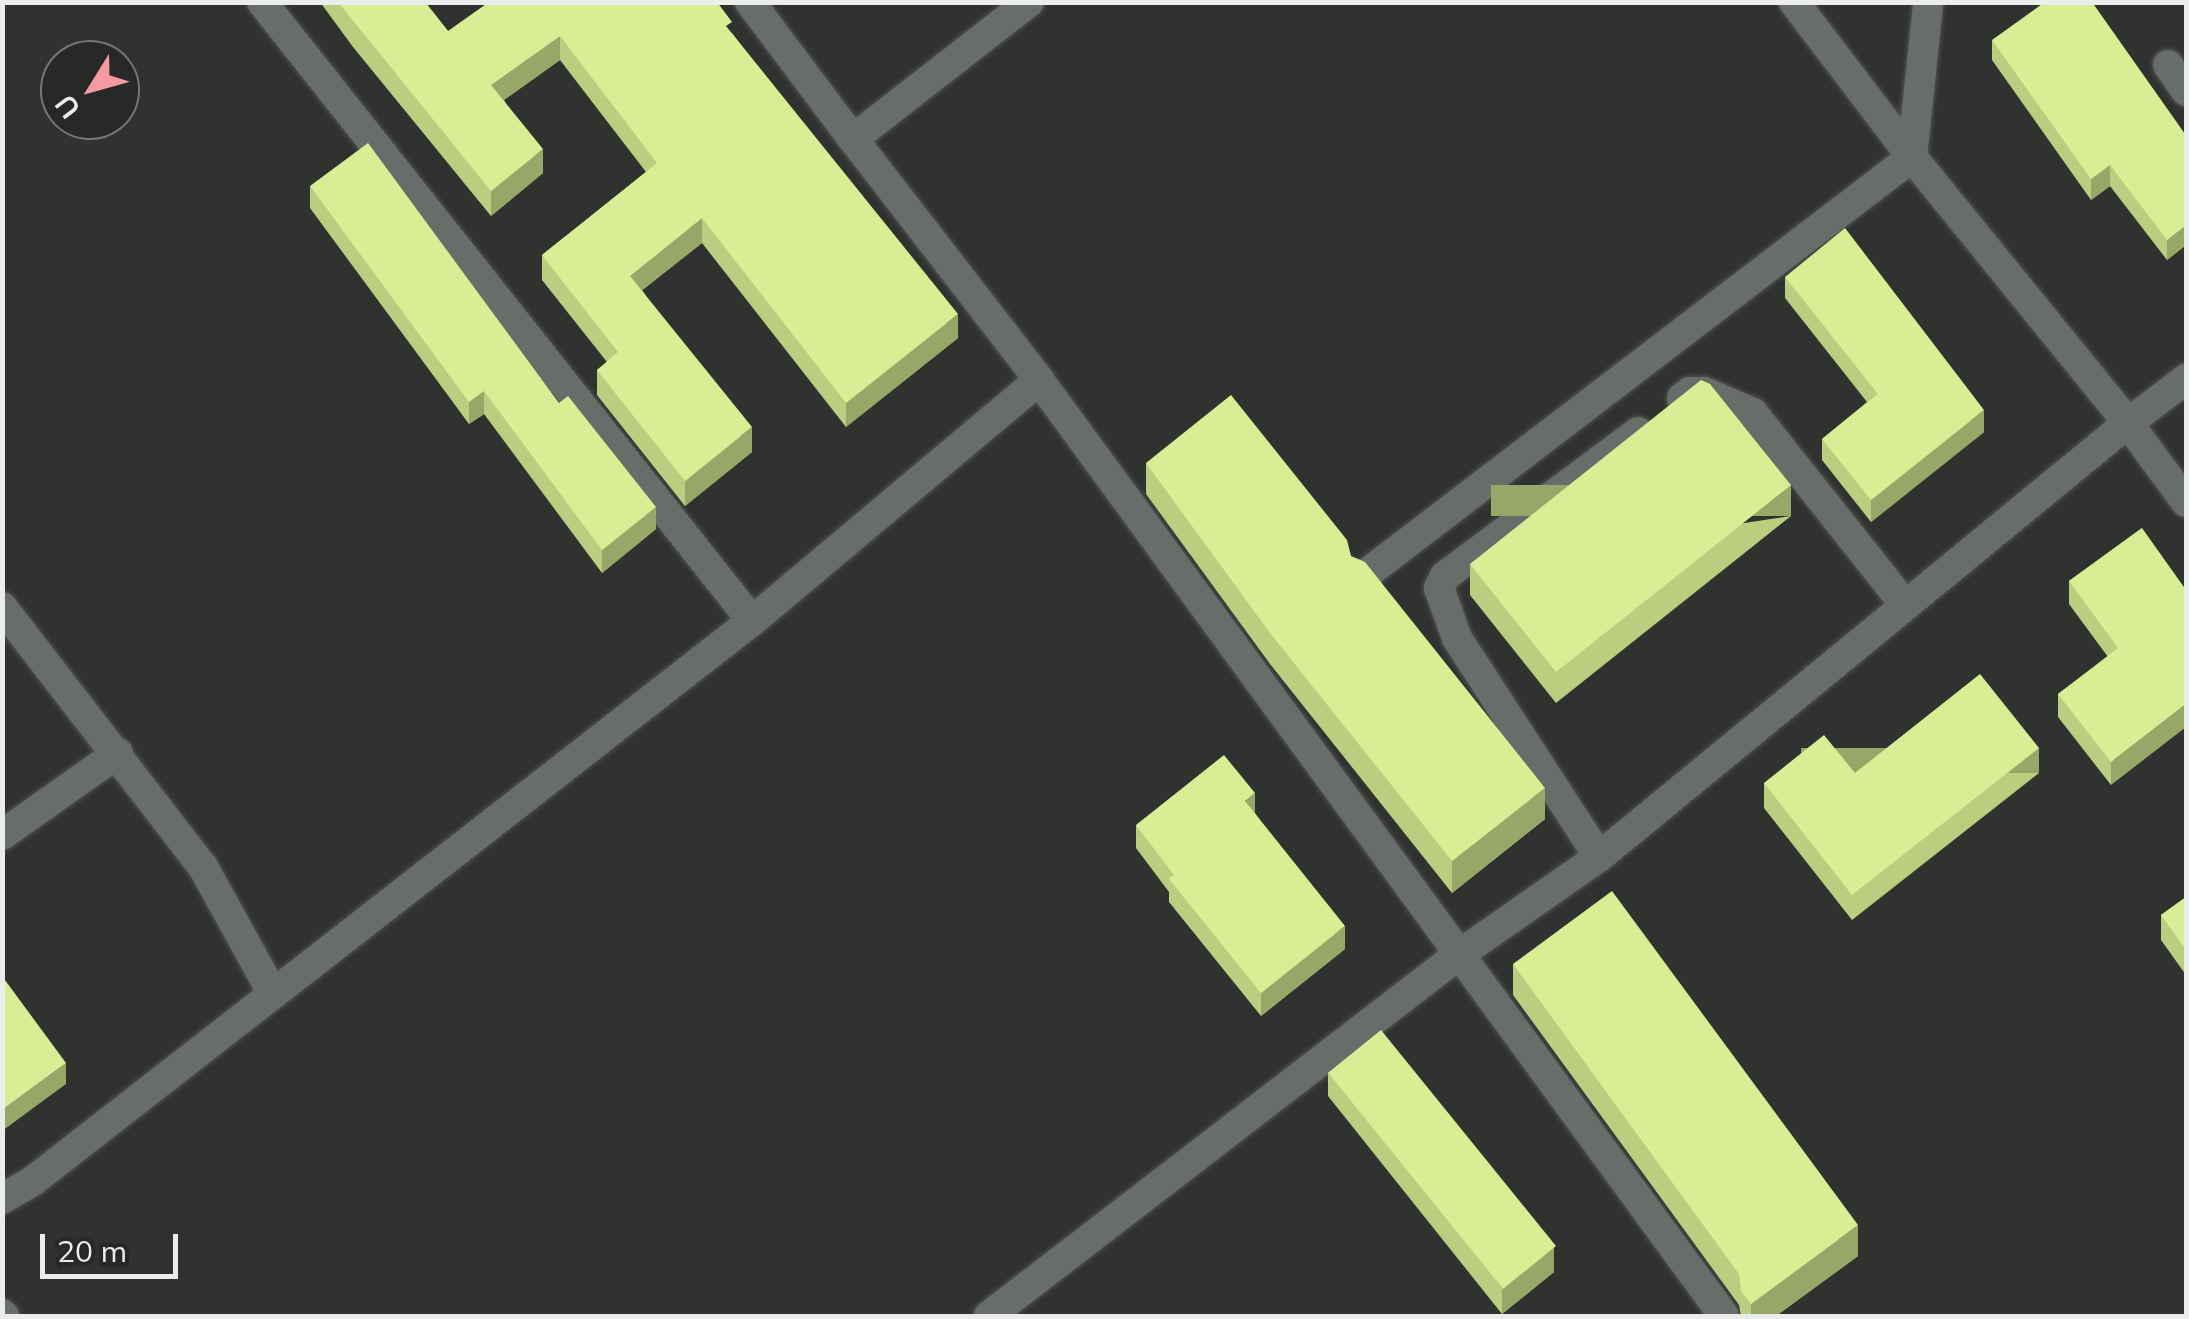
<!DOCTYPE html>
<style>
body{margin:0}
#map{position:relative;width:2189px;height:1319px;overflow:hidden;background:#303230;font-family:Mulish,sans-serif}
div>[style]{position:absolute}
.roads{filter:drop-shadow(0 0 2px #4f514f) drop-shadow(0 0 2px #4f514f)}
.minor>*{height:30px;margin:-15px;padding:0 15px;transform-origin:15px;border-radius:15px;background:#696d69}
.wall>*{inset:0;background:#bbcd7f}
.shaded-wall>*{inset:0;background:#98a768;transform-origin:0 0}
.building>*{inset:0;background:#d9ee94;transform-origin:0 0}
span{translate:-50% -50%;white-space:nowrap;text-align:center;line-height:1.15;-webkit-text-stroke:10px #262926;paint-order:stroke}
.frame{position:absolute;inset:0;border:5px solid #ebedeb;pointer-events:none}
.north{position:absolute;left:40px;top:40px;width:100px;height:100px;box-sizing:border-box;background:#262926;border:2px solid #757775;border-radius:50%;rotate:233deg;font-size:28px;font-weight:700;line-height:40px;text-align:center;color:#ebedeb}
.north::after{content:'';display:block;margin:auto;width:35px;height:45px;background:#f49aa0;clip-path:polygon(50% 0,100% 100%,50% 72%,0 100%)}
.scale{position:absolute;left:40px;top:1234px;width:138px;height:45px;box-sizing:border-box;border:5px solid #ebedeb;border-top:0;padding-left:12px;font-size:30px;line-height:35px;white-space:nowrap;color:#ebedeb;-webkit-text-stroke:8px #262926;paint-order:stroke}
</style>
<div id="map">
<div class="roads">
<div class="minor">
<i style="left:262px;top:2px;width:789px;rotate:51.63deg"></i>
<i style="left:750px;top:2px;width:171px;rotate:53.1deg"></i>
<i style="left:853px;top:139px;width:223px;rotate:-37.9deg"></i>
<i style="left:1794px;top:2px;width:195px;rotate:52.7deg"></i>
<i style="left:1912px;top:157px;width:343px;rotate:50.9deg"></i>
<i style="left:2128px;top:423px;width:73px;rotate:-37.2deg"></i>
<i style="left:2168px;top:65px;width:32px;rotate:55deg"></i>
<i style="left:853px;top:139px;width:304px;rotate:52.3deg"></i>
<i style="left:1039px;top:380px;width:1160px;rotate:53.8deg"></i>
<i style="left:1682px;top:398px;width:10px;rotate:-37deg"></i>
<i style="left:1690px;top:392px;width:14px"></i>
<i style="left:1704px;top:392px;width:53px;rotate:23.2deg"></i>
<i style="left:1753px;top:413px;width:245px;rotate:51.6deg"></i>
<i style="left:1365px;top:575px;width:688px;rotate:-37.39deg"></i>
<i style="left:1912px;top:157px;width:153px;rotate:-84deg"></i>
<i style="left:2px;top:607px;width:329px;rotate:52.3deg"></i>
<i style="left:203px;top:867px;width:145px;rotate:61.1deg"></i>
<i style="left:273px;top:994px;width:304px;rotate:142.1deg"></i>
<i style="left:33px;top:1181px;width:36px;rotate:150deg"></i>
<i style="left:2px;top:835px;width:142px;rotate:-35.3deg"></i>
<i style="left:1599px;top:857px;width:261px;rotate:-123deg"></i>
<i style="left:1457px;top:638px;width:53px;rotate:-109.8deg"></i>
<i style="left:1439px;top:588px;width:13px;rotate:-63deg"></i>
<i style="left:1445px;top:576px;width:241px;rotate:-36.7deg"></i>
<i style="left:273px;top:994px;width:607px;rotate:-37.91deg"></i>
<i style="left:752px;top:621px;width:375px;rotate:-40deg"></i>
<i style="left:2px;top:1314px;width:3px;rotate:45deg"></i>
<i style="left:989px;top:1316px;width:590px;rotate:-37.57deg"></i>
<i style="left:1457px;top:956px;width:173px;rotate:-34.9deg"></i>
<i style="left:1599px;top:857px;width:684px;rotate:-39.37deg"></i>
<i style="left:2128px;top:423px;width:98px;rotate:53.7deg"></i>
</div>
</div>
<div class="wall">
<i style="clip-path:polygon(320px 2px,425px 2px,448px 31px,732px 33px,958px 338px,846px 427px,702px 243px,642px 290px,752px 452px,685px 506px,597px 395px,597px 370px,607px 362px,542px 280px,542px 255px,646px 172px,560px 60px,504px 100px,543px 173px,491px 216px,353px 47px)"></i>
<i style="clip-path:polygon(1992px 40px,2185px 134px,2186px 133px,2186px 245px,2167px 260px,2110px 186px,2091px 200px,1992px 60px)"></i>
<i style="clip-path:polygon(310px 186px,559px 403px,656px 529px,602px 573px,484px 414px,469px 424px,310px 208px)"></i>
<i style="clip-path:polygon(1785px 277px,1984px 432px,1871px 522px,1822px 460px,1822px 439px,1867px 402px,1785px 298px)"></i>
<i style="clip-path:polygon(1146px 463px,1351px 556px,1545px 819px,1452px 893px,1270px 664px,1146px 494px)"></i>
<i style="clip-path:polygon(1791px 516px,1556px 703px,1470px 595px,1470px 564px)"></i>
<i style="clip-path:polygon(2142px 528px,2111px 785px,2058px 717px,2058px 694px,2108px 657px,2069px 604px,2069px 581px)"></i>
<i style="clip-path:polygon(1855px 773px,2039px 773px,1852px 920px,1764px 808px,1764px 783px)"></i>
<i style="clip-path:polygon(1255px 813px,1345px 949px,1261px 1016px,1169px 902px,1169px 892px,1136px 848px,1136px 825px)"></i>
<i style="clip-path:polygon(2186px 897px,2186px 975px,2161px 940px,2161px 915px)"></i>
<i style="clip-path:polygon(1513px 964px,1858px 1256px,1776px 1316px,1741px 1316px,1739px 1305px,1513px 995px)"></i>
<i style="clip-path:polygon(1328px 1072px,1554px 1272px,1502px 1314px,1328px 1096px)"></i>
</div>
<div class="shaded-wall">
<i style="clip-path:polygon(560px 36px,560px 60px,491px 109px,491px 85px)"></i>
<i style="clip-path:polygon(543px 149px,543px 173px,491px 216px,491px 191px)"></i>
<i style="clip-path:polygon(2110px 165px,2110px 186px,2091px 200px,2091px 179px)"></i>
<i style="clip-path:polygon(702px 218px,702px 243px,630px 300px,630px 276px)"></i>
<i style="clip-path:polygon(2186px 225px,2186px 245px,2167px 260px,2167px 240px)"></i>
<i style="clip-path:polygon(958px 314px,958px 338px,846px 427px,846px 403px)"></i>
<i style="clip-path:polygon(484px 391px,484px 414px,469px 424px,469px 402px)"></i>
<i style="clip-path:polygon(1984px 410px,1984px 432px,1871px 522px,1871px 500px)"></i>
<i style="clip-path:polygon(752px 427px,752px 452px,685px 506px,685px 481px)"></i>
<i style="left:1791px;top:485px;width:31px;height:300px;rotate:90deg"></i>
<i style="clip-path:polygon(656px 507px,656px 529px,602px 573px,602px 550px)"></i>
<i style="clip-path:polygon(2186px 704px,2186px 727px,2111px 785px,2111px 762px)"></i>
<i style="left:2039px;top:748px;width:25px;height:238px;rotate:90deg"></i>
<i style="clip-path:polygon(1545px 788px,1545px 819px,1452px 893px,1452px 861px)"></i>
<i style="clip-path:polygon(1255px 793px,1255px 816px,1245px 801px)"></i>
<i style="clip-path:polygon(1345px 926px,1345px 949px,1261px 1016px,1261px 993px)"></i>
<i style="clip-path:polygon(66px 1063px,66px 1084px,2px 1131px,2px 1110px)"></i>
<i style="clip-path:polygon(1858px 1225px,1858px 1256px,1776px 1316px,1751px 1316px,1751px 1304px)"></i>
<i style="clip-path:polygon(1554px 1247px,1554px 1272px,1502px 1314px,1502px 1289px)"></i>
</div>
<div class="building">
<i style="clip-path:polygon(338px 2px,425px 2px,448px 31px,489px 2px,717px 2px,732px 22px,726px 26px,958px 314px,846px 403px,702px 218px,630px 276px,752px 427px,685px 481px,597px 370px,618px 352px,542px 255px,657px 163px,560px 36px,491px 85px,543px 149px,491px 191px)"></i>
<i style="clip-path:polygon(2045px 2px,2092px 2px,2185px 134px,2186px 133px,2186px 225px,2167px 240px,2110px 165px,2091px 179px,1992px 40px)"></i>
<i style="clip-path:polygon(368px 143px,559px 403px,568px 396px,656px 507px,602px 550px,484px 391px,469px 402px,310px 186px)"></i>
<i style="clip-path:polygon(1845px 228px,1984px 410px,1871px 500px,1822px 439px,1878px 394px,1785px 277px)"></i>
<i style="clip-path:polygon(1701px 380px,1710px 384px,1791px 485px,1556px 672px,1470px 564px)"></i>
<i style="clip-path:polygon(1231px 395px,1347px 540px,1351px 556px,1365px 562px,1545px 788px,1452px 861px,1270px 633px,1146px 463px)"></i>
<i style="clip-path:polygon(2142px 528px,2186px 590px,2186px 704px,2111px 762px,2058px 694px,2118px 648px,2069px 581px)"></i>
<i style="clip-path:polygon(1980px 674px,2039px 748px,1852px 895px,1764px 783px,1824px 735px,1855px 773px)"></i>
<i style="clip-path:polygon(1224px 755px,1255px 793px,1245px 801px,1345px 926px,1261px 993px,1169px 879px,1174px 875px,1136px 825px)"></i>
<i style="clip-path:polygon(1612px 891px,1858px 1225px,1751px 1304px,1741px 1291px,1739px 1274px,1513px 964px)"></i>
<i style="clip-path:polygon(2186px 897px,2186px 950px,2161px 915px)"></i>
<i style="clip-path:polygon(2px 976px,66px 1063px,2px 1110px)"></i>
<i style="left:1381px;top:1030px;width:278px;height:68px;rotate:51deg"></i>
</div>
<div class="frame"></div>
<div class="north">U</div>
<div class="scale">20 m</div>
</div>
